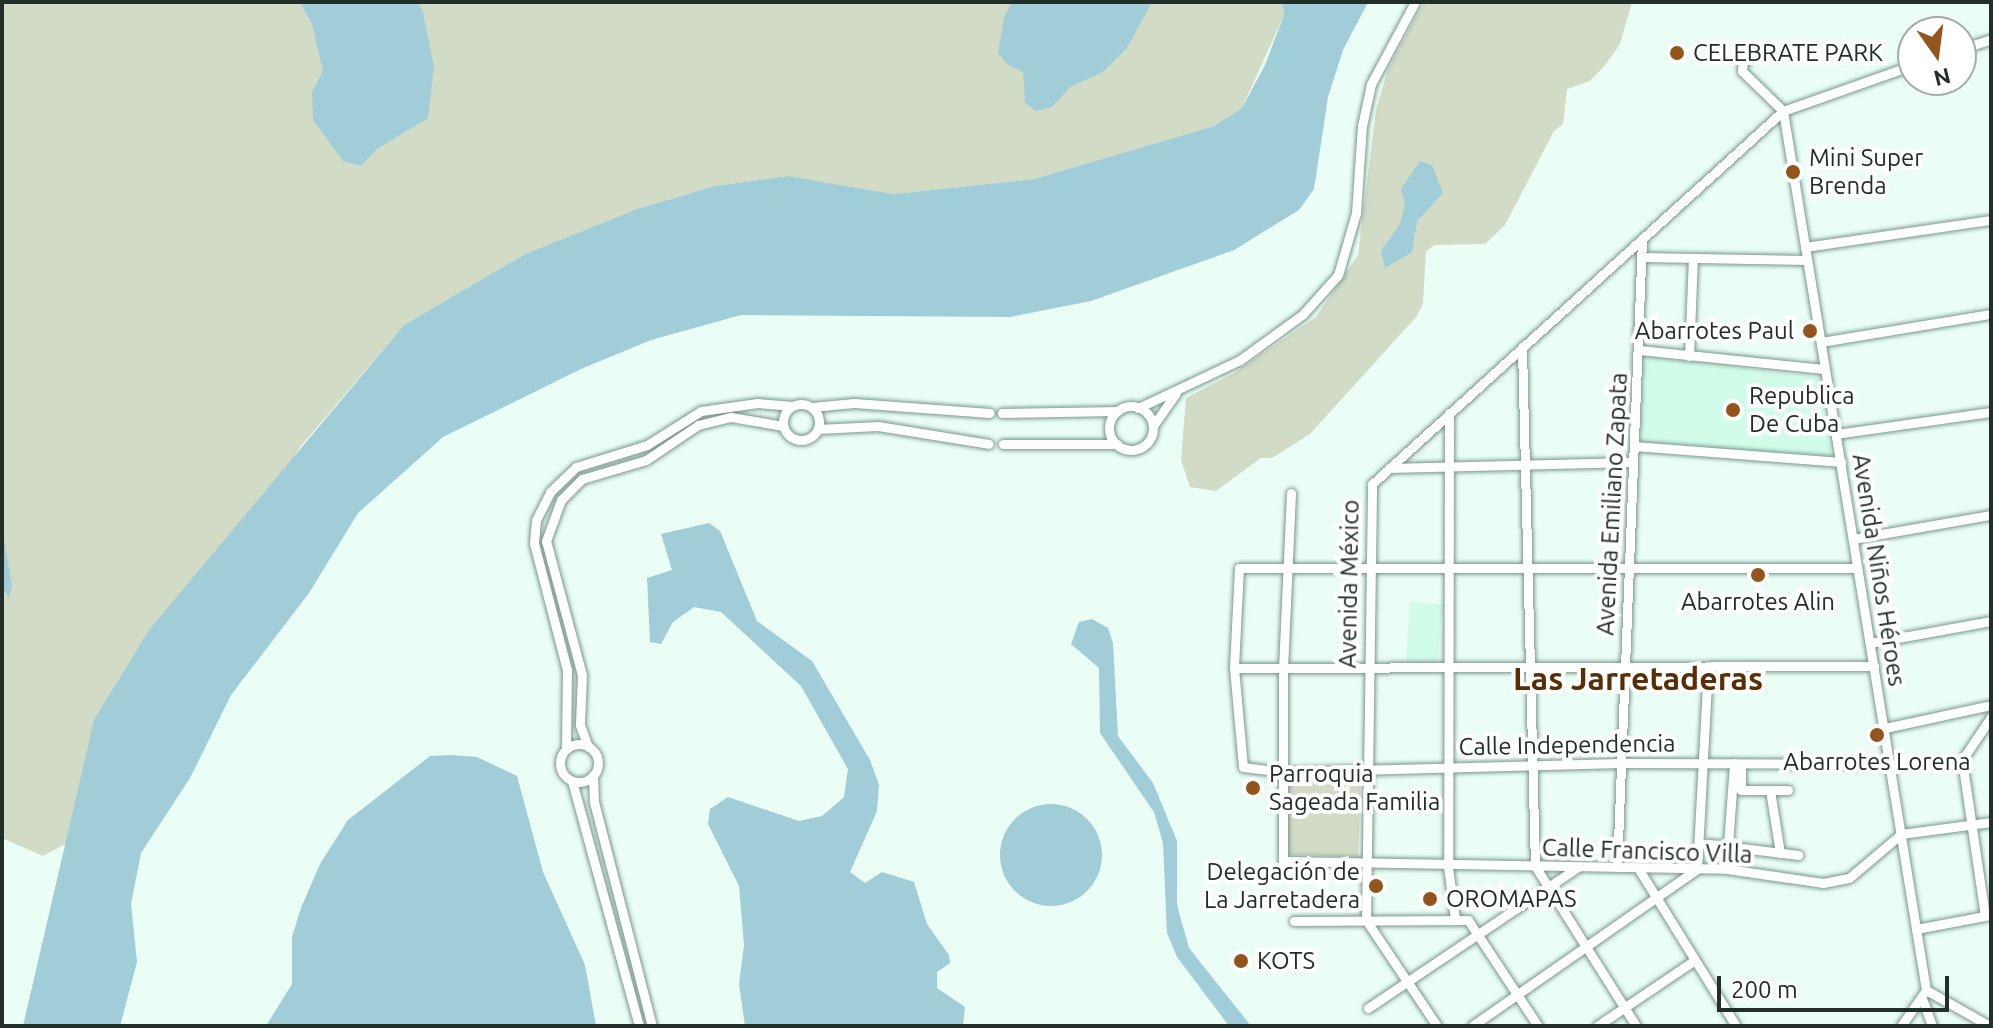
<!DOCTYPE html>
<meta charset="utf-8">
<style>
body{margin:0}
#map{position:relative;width:1993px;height:1028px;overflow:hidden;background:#eafef5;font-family:Ubuntu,sans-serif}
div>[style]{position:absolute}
.built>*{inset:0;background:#d1fcea;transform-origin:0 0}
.green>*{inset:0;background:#d2dbc5;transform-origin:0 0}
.water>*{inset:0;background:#a0cdd8}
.round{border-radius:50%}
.roads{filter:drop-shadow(0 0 2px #78978b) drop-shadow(0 0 2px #78978b)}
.minor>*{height:9px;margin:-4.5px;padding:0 4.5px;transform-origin:4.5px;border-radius:4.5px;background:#fff}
.minor>.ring{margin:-4.5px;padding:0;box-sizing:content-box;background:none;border:9px solid #fff;border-radius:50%}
.dots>*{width:22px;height:22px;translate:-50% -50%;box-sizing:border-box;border:4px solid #fff;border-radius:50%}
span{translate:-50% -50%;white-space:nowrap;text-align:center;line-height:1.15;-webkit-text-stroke:8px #fff;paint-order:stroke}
.poi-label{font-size:24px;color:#212e29}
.left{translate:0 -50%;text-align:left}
.right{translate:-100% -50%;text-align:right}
.street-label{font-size:24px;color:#212e29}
.district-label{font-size:32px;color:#592e06;font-weight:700}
.frame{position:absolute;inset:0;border:4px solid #212e29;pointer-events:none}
.north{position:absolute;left:1897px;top:16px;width:80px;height:80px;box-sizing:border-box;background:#fff;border:2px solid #a6aba9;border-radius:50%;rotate:166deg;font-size:22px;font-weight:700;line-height:32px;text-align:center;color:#212e29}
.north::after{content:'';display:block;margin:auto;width:28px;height:36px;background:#94551d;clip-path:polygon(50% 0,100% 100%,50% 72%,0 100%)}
.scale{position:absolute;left:1717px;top:976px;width:232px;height:36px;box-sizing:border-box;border:4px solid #212e29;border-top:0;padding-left:10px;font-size:24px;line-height:28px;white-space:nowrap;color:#212e29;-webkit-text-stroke:6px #fff;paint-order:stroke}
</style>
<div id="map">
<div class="built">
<i style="clip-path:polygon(1643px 356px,1818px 377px,1831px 456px,1641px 443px)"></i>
<i style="left:1410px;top:602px;width:32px;height:60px;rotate:4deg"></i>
</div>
<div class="green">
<i style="clip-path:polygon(2px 2px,1282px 2px,1284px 15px,1242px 108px,1214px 126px,1034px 179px,894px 194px,788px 176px,715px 186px,637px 209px,525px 254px,404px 325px,301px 446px,75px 807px,67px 843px,43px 856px,2px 838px)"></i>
<i style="clip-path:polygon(1424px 2px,1632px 2px,1620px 44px,1605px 65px,1590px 81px,1567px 89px,1563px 124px,1554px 131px,1505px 225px,1485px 244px,1435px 245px,1426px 251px,1423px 303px,1417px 316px,1310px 434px,1272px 458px,1261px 458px,1216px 491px,1190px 487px,1181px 460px,1186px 398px,1234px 373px,1316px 317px,1358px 255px,1376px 110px,1388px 69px)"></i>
<i style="left:1361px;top:774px;width:83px;height:76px;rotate:92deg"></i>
</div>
<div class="water">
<i style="clip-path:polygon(300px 2px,418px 2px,423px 13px,434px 66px,428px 118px,377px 149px,361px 166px,343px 161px,313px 120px,312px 92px,323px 71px,312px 24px)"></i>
<i style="clip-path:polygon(1012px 2px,1152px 2px,1127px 48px,1103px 72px,1070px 87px,1052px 107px,1036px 111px,1025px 103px,1023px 72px,1007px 64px,998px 53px,1004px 17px)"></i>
<i style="clip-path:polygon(1282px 2px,1368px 2px,1343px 50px,1328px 97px,1314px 189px,1299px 210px,1234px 250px,1091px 301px,1010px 317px,741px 315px,651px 340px,581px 369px,443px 437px,358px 513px,309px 593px,231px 695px,190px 778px,141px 853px,131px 904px,137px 962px,120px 1026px,23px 1026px,94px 720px,149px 630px,404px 325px,525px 254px,637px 209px,715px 186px,788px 176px,894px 194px,1034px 179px,1214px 126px,1242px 108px,1265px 65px,1284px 15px)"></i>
<i style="clip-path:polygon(1420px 161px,1432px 165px,1443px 193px,1417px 221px,1412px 252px,1385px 268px,1381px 251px,1400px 224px,1405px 204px,1401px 189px)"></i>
<i style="clip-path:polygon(709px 523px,720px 531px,757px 621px,812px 661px,870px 760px,879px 785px,877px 811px,850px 872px,865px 883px,882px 872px,914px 882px,927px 924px,949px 955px,950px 963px,937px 972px,937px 988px,965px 1007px,963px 1026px,745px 1026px,739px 984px,744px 945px,739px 886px,708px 824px,710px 809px,728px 797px,799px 821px,822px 816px,844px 797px,848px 769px,801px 686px,721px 612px,694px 607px,673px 622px,661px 644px,650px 642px,647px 578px,672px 570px,661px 534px)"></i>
<i style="clip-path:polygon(2px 529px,12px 585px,9px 599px,2px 585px)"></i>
<i style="clip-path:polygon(1092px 619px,1108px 628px,1113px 643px,1118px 736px,1153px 783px,1177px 841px,1177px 905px,1189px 948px,1251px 1026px,1229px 1026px,1177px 957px,1167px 933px,1163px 843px,1154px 812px,1100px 733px,1099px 668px,1071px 644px,1079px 622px)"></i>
<i style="clip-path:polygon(451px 755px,477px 757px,517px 776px,543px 872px,585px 965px,596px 1026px,266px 1026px,292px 984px,292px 937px,301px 908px,320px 864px,348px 820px,430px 756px)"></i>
<i class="round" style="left:1000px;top:804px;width:102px;height:102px"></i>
</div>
<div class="roads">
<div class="minor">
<i style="left:1961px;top:49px;width:32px;rotate:-18deg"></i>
<i style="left:1755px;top:55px;width:13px;rotate:153deg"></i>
<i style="left:1743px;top:61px;width:10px;rotate:96deg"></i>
<i style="left:1742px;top:71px;width:57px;rotate:44.3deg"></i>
<i style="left:1783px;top:111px;width:891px;rotate:80.76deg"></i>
<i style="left:1926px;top:990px;width:44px;rotate:124.8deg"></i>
<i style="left:1805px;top:247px;width:188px;rotate:-8.3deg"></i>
<i style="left:1641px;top:257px;width:166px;rotate:1deg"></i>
<i style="left:1821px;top:342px;width:172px;rotate:-9.4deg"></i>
<i style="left:1522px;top:347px;width:519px;rotate:88.57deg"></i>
<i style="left:1535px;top:866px;width:189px;rotate:57.7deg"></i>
<i style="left:1639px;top:350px;width:186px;rotate:5.9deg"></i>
<i style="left:1689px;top:356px;width:98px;rotate:-87.7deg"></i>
<i class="ring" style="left:783px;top:404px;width:27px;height:27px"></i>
<i class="ring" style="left:1109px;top:406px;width:35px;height:35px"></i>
<i style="left:812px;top:407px;width:42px;rotate:-5.4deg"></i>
<i style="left:854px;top:403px;width:136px;rotate:4.2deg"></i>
<i style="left:1138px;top:408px;width:113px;rotate:-25.2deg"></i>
<i style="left:1240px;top:360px;width:78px;rotate:-36.1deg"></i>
<i style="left:1303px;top:314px;width:52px;rotate:-48.1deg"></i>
<i style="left:1338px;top:275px;width:65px;rotate:-73.8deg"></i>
<i style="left:1356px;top:213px;width:87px;rotate:-86.1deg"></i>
<i style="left:1362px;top:126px;width:43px;rotate:-77.9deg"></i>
<i style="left:1371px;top:84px;width:93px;rotate:-61.8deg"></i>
<i style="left:1002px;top:413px;width:116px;rotate:-1deg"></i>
<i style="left:1449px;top:413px;width:454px;rotate:90.1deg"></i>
<i style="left:1448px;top:867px;width:52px;rotate:82.3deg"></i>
<i style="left:1153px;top:426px;width:40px;rotate:-55.1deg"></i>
<i style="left:818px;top:429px;width:60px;rotate:-2.9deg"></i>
<i style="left:878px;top:426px;width:112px;rotate:9.2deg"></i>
<i style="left:1836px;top:434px;width:157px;rotate:-8.1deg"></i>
<i style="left:1003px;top:444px;width:114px"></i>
<i style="left:1634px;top:446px;width:208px;rotate:4.4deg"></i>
<i style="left:1389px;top:468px;width:244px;rotate:-1.4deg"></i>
<i style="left:1291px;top:493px;width:175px;rotate:92.6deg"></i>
<i style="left:1283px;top:668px;width:193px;rotate:90deg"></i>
<i style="left:1283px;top:861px;width:444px;rotate:1deg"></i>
<i style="left:1727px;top:869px;width:97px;rotate:8.3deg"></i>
<i style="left:1823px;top:883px;width:26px;rotate:-11deg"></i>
<i style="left:1849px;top:878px;width:68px;rotate:-40.2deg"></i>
<i style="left:1901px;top:834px;width:91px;rotate:-7.6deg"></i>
<i style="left:1853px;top:539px;width:140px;rotate:-9.9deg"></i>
<i style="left:1857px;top:568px;width:618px;rotate:180deg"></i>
<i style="left:1239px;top:568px;width:100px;rotate:92.9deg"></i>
<i style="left:1234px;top:668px;width:99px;rotate:84.8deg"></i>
<i style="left:1243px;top:767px;width:38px;rotate:7deg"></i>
<i style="left:1281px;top:772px;width:340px;rotate:-1.5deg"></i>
<i style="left:1621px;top:763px;width:270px;rotate:0.2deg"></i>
<i style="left:1870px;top:643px;width:123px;rotate:-10.3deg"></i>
<i style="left:1234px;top:668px;width:640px;rotate:-0.18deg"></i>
<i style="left:1885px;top:728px;width:108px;rotate:-12.2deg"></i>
<i class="ring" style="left:560px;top:744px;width:29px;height:29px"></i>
<i style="left:588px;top:747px;width:23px;rotate:-110deg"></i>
<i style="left:580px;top:725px;width:50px;rotate:-87.7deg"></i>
<i style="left:582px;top:675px;width:139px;rotate:-105deg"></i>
<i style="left:546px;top:541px;width:44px;rotate:-69.9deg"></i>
<i style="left:561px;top:500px;width:30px;rotate:-45deg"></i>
<i style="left:582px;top:479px;width:67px;rotate:-16.5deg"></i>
<i style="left:646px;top:460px;width:63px;rotate:-33.9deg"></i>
<i style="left:698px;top:425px;width:34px;rotate:-14deg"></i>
<i style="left:731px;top:417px;width:53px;rotate:9.8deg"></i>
<i style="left:566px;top:749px;width:79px;rotate:-89.3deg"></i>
<i style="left:567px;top:670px;width:131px;rotate:-104.6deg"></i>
<i style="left:534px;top:543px;width:23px;rotate:-85deg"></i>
<i style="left:536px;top:520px;width:31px;rotate:-63deg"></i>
<i style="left:550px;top:492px;width:36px;rotate:-44deg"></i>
<i style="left:576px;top:467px;width:74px;rotate:-17.2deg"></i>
<i style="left:647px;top:445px;width:64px;rotate:-32.2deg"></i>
<i style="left:701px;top:411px;width:57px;rotate:-8.1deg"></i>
<i style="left:757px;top:403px;width:35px;rotate:5deg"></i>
<i style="left:1741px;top:764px;width:26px;rotate:90deg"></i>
<i style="left:1741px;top:790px;width:47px"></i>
<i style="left:593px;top:775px;width:27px;rotate:88deg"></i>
<i style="left:594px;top:802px;width:231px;rotate:75.5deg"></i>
<i style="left:572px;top:781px;width:254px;rotate:74.7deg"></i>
<i style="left:1770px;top:790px;width:64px;rotate:81deg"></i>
<i style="left:1709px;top:844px;width:90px;rotate:7deg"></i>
<i style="left:1728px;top:845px;width:82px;rotate:-85.8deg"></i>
<i style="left:1617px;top:867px;width:628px;rotate:-87.72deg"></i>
<i style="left:1638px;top:868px;width:186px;rotate:58.2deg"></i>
<i style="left:1294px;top:921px;width:174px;rotate:-0.3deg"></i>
<i style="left:1468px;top:920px;width:127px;rotate:56.6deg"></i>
<i style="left:1916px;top:929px;width:70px;rotate:-10.7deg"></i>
<i style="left:1985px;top:916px;width:158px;rotate:-98.4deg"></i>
<i style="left:1962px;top:760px;width:52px;rotate:-56deg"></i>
<i style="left:1926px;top:990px;width:73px;rotate:29.4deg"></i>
<i style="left:1923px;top:1001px;width:27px;rotate:70deg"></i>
<i style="left:1368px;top:1008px;width:253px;rotate:-33.9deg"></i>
<i style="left:1437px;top:1026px;width:128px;rotate:-123.8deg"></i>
<i style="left:1366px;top:920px;width:436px;rotate:-89.2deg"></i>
<i style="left:1372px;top:484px;width:555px;rotate:-42.23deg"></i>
<i style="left:1783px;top:111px;width:138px;rotate:-19.5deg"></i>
<i style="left:1472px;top:1026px;width:274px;rotate:-34.9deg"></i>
<i style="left:1697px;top:869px;width:203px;rotate:-86.9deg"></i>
<i style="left:1597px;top:1026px;width:118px;rotate:-34deg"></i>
</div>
</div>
<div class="dots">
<i style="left:1677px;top:53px;background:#94551d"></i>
<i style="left:1793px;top:172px;background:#94551d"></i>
<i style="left:1810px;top:331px;background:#94551d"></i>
<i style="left:1733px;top:410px;background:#94551d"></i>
<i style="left:1758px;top:575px;background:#94551d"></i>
<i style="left:1877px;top:735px;background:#94551d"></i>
<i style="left:1253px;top:788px;background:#94551d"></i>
<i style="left:1376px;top:886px;background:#94551d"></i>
<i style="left:1430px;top:899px;background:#94551d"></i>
<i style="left:1241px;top:961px;background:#94551d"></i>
</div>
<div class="poi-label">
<span class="left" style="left:1693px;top:53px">CELEBRATE PARK</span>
<span class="left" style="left:1809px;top:172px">Mini Super<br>Brenda</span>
<span class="right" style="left:1794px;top:331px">Abarrotes Paul</span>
<span class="left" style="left:1749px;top:410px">Republica<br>De Cuba</span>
<span style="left:1758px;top:602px">Abarrotes Alin</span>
<span style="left:1877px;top:762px">Abarrotes Lorena</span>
<span class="left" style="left:1269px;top:788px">Parroquia<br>Sageada Familia</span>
<span class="right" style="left:1360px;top:886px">Delegación de<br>La Jarretadera</span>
<span class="left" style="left:1446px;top:899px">OROMAPAS</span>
<span class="left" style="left:1257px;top:961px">KOTS</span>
</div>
<div class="street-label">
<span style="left:1612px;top:504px;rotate:-87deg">Avenida Emiliano Zapata</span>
<span style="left:1879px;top:570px;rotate:81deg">Avenida Niños Héroes</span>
<span style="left:1349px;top:584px;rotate:-89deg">Avenida México</span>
<span style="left:1567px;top:745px;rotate:-1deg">Calle Independencia</span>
<span style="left:1647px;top:851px;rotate:2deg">Calle Francisco Villa</span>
</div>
<div class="district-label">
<span style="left:1638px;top:678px">Las Jarretaderas</span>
</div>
<div class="frame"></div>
<div class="north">N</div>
<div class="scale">200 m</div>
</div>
